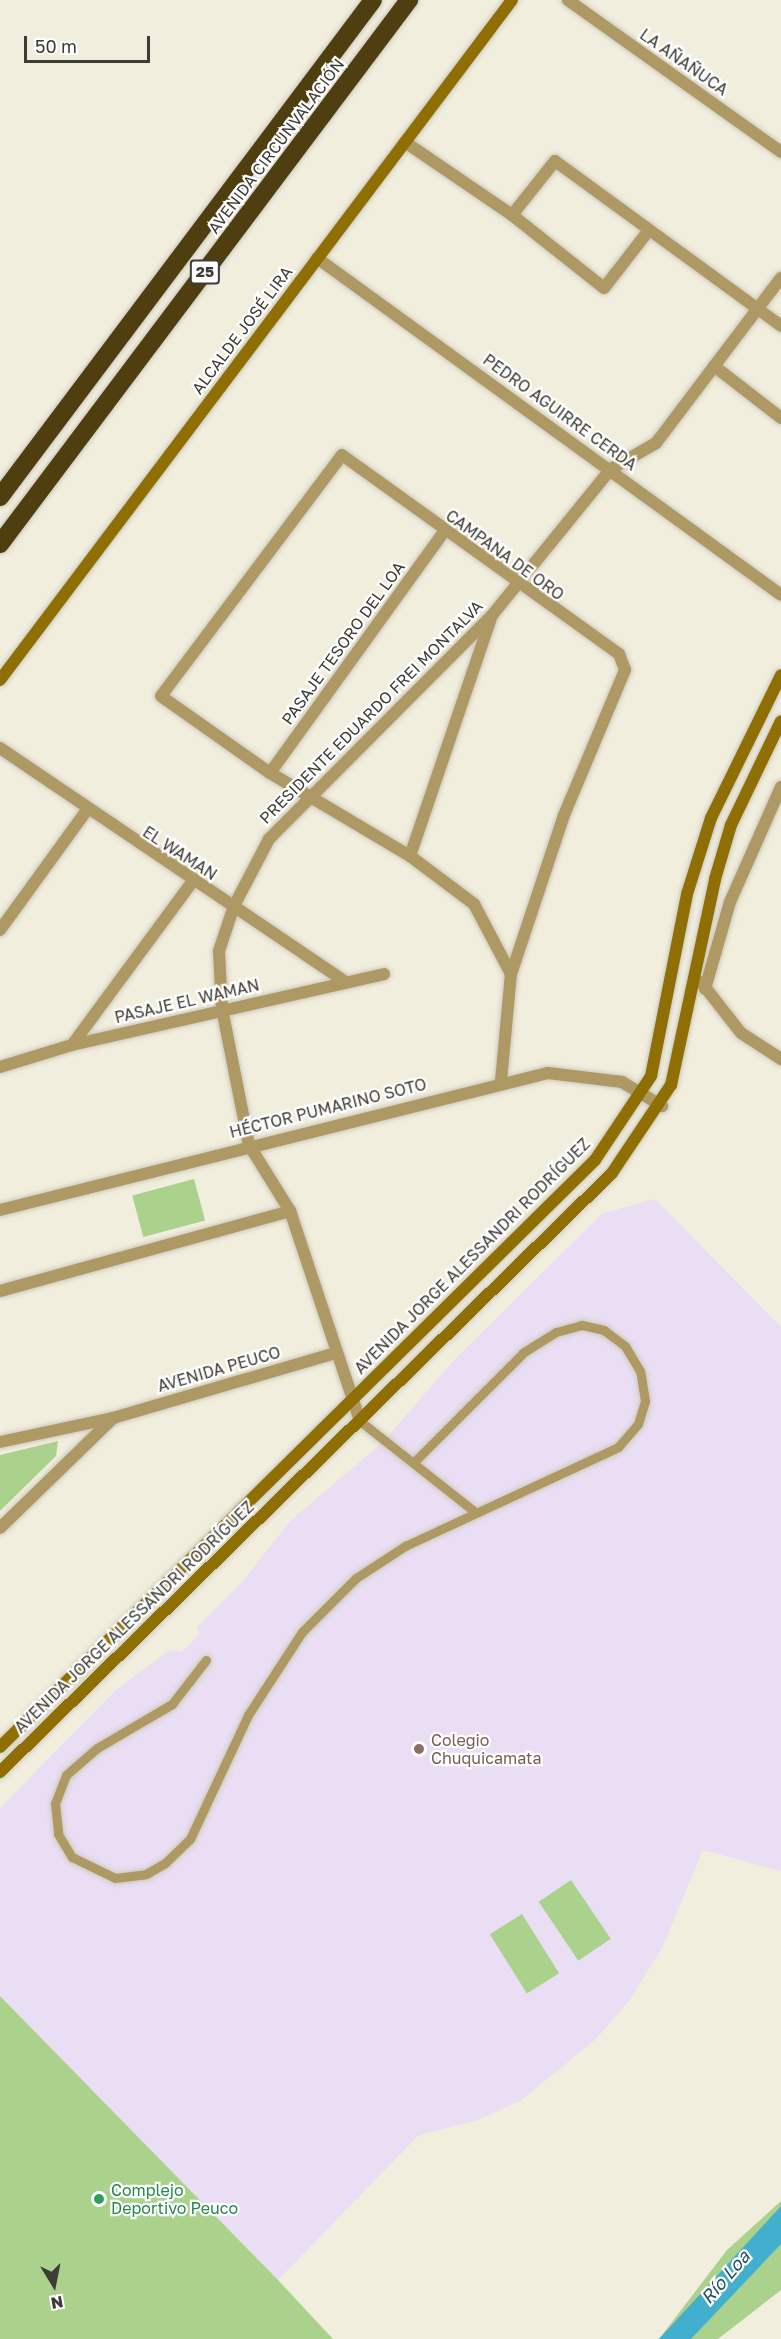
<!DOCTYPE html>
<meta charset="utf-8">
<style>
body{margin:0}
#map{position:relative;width:781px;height:2339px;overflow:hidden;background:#f1eede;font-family:"Golos Text",sans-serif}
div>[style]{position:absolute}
.education>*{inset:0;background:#e9def3}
.green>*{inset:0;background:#abd28d;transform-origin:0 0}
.water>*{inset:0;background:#43afce}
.roads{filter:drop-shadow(0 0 2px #cdcabc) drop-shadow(0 0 2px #cdcabc)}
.lane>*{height:9px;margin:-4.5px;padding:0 4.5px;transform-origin:4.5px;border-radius:4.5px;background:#ae9964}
.street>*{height:12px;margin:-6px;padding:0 6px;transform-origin:6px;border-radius:6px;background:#ae9964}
.secondary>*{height:12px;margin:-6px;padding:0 6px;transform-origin:6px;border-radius:6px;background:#8f6f03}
.highway>*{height:18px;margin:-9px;padding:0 9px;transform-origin:9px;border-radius:9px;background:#4f3e10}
.dots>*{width:16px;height:16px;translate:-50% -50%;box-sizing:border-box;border:3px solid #fff;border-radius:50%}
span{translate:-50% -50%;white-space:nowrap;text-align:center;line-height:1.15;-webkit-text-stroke:4.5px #fff;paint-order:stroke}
.shield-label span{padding:2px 4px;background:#fff;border:2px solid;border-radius:4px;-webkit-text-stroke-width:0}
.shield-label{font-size:15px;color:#3d3c36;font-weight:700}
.street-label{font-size:16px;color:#3d3c36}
.education-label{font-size:16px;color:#785e54}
.left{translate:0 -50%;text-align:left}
.leisure-label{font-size:16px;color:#27864d}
.water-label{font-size:18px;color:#23515f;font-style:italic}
.north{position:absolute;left:24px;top:2255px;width:60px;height:60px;-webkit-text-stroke:4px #fff;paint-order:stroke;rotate:170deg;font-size:16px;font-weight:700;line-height:24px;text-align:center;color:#3d3c36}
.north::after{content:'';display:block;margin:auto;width:21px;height:27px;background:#3d3c36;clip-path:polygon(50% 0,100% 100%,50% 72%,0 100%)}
.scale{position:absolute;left:24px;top:36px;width:126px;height:27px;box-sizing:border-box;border:3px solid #3d3c36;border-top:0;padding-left:8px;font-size:18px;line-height:21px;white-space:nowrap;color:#3d3c36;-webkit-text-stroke:4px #fff;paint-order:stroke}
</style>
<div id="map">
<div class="education">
<i style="clip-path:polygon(655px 1199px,781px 1327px,781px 1871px,703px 1850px,662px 1948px,629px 2001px,596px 2039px,520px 2101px,475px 2121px,419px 2135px,278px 2280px,0 1996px,0 1808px,116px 1690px,170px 1650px,181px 1652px,191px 1643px,200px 1634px,196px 1628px,244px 1580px,290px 1521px,382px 1443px,455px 1359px,603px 1213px)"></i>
</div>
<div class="green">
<i style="left:194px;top:1179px;width:43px;height:64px;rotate:75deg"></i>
<i style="clip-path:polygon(58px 1441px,56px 1456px,0 1511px,0 1455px)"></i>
<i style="left:571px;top:1880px;width:71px;height:39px;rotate:56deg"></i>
<i style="left:522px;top:1914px;width:70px;height:38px;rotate:58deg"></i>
<i style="clip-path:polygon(0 1996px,278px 2280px,333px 2339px,0 2339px)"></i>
<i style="clip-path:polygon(781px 2201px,781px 2290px,718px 2339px,659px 2339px,727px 2250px)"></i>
</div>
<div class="water">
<i style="clip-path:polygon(781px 2206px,781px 2244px,691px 2339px,659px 2339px)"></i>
</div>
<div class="roads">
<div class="lane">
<i style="left:360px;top:1421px;width:145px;rotate:38.3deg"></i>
<i style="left:206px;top:1660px;width:56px;rotate:127.7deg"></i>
<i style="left:172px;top:1704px;width:87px;rotate:149.6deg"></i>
<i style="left:97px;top:1748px;width:41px;rotate:138.9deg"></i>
<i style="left:66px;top:1775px;width:30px;rotate:111deg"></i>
<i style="left:55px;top:1803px;width:31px;rotate:84deg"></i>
<i style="left:58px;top:1834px;width:27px;rotate:59deg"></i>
<i style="left:72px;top:1857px;width:48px;rotate:26deg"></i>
<i style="left:115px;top:1878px;width:31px;rotate:-7deg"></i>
<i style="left:146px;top:1874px;width:22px;rotate:-30deg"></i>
<i style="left:165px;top:1863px;width:35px;rotate:-44deg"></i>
<i style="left:190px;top:1839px;width:137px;rotate:-64.9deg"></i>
<i style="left:248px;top:1715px;width:99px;rotate:-57deg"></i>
<i style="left:302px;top:1632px;width:76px;rotate:-45deg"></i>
<i style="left:356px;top:1578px;width:59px;rotate:-33.1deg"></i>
<i style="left:405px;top:1546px;width:235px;rotate:-24.9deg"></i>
<i style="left:618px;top:1447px;width:30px;rotate:-49deg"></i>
<i style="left:638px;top:1424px;width:24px;rotate:-73deg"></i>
<i style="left:645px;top:1401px;width:30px;rotate:-99deg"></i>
<i style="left:640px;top:1371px;width:29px;rotate:-121deg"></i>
<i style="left:625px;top:1346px;width:26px;rotate:-143deg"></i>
<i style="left:604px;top:1330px;width:23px;rotate:-167deg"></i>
<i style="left:582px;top:1325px;width:27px;rotate:165deg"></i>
<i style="left:556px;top:1332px;width:39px;rotate:148deg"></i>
<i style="left:523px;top:1353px;width:154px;rotate:135deg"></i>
</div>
<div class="street">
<i style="left:568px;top:0;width:262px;rotate:35.5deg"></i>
<i style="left:405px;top:142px;width:130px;rotate:34.3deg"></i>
<i style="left:512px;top:215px;width:69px;rotate:-51.5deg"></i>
<i style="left:555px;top:161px;width:280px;rotate:36.1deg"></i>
<i style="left:512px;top:215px;width:117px;rotate:38.4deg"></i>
<i style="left:604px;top:288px;width:73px;rotate:-52.2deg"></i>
<i style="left:317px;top:258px;width:573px;rotate:35.99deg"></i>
<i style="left:714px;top:366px;width:85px;rotate:37.8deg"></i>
<i style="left:0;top:748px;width:417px;rotate:34.1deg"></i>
<i style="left:270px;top:773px;width:297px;rotate:-54.2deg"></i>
<i style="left:410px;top:856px;width:251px;rotate:-71.2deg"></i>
<i style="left:0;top:930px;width:147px;rotate:-54.1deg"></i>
<i style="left:701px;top:982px;width:65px;rotate:51.9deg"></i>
<i style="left:741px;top:1033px;width:48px;rotate:33deg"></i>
<i style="left:705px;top:989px;width:91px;rotate:-74deg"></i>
<i style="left:730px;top:902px;width:126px;rotate:-66.1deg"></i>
<i style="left:72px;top:1045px;width:202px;rotate:-53.6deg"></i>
<i style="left:0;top:1067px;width:75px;rotate:-17deg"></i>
<i style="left:72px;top:1045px;width:320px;rotate:-12.8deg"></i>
<i style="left:501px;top:1081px;width:107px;rotate:-84.7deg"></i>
<i style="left:511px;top:974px;width:79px;rotate:-117.9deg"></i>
<i style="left:474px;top:904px;width:80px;rotate:-143.1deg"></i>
<i style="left:410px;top:856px;width:163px;rotate:-149.3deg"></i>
<i style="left:270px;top:773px;width:133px;rotate:-144.8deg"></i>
<i style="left:161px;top:696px;width:301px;rotate:-53.1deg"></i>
<i style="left:342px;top:455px;width:341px;rotate:35.7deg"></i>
<i style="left:619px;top:654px;width:17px;rotate:69deg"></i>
<i style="left:625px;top:670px;width:157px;rotate:112.8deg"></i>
<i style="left:564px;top:815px;width:168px;rotate:108.4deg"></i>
<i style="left:0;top:1210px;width:565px;rotate:-14.04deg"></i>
<i style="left:548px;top:1073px;width:75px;rotate:6.9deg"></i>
<i style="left:622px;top:1082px;width:47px;rotate:31deg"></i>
<i style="left:0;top:1291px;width:301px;rotate:-15.4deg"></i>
<i style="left:360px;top:1421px;width:221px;rotate:-108.4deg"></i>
<i style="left:290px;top:1211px;width:78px;rotate:-121.8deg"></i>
<i style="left:249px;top:1145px;width:139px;rotate:-101.2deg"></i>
<i style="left:222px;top:1009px;width:58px;rotate:-93deg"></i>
<i style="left:219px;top:951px;width:47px;rotate:-71.6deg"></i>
<i style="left:234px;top:906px;width:76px;rotate:-62.4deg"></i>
<i style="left:269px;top:839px;width:317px;rotate:-45.1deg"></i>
<i style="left:493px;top:614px;width:187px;rotate:-50.9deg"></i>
<i style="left:611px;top:469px;width:52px;rotate:-30deg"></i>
<i style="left:656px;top:443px;width:207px;rotate:-52.9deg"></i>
<i style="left:0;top:1442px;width:116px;rotate:-12deg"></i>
<i style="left:0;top:1528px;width:158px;rotate:-44.2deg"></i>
<i style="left:113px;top:1418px;width:231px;rotate:-16.3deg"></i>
</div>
<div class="secondary">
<i style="left:0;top:680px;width:851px;rotate:-53.02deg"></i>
<i style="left:0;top:1747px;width:836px;rotate:-44.61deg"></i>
<i style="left:595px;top:1160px;width:101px;rotate:-56.3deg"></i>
<i style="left:651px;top:1076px;width:186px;rotate:-78.8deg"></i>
<i style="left:687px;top:894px;width:80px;rotate:-72.5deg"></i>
<i style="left:711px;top:818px;width:159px;rotate:-63.9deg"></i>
<i style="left:0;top:1772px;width:856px;rotate:-44.38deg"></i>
<i style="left:612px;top:1173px;width:106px;rotate:-56.2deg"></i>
<i style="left:671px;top:1085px;width:211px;rotate:-77.9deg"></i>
<i style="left:715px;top:879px;width:56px;rotate:-73.5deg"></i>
<i style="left:731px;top:825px;width:115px;rotate:-64.3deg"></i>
</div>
<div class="highway">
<i style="left:0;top:497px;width:621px;rotate:-53.11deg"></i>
<i style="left:0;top:544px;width:681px;rotate:-53.06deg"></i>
</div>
</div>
<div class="dots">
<i style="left:419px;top:1749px;background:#8d6e63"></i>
<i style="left:99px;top:2199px;background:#2e9e5b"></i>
</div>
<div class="shield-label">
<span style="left:205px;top:272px">25</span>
</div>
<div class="street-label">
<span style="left:684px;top:62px;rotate:35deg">LA AÑAÑUCA</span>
<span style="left:276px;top:146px;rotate:-53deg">AVENIDA CIRCUNVALACIÓN</span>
<span style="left:242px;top:330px;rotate:-53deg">ALCALDE JOSÉ LIRA</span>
<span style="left:560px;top:412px;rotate:36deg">PEDRO AGUIRRE CERDA</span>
<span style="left:505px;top:555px;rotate:36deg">CAMPANA DE ORO</span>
<span style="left:343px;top:643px;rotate:-54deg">PASAJE TESORO DEL LOA</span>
<span style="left:371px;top:712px;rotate:-45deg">PRESIDENTE EDUARDO FREI MONTALVA</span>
<span style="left:180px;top:853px;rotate:33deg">EL WAMAN</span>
<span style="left:187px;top:1001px;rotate:-13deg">PASAJE EL WAMAN</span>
<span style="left:328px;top:1108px;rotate:-14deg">HÉCTOR PUMARINO SOTO</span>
<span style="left:472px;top:1256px;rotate:-45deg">AVENIDA JORGE ALESSANDRI RODRÍGUEZ</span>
<span style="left:219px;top:1369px;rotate:-16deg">AVENIDA PEUCO</span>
<span style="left:134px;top:1617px;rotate:-44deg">AVENIDA JORGE ALESSANDRI RODRÍGUEZ</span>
</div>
<div class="education-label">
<span class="left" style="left:431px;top:1749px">Colegio<br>Chuquicamata</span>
</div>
<div class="leisure-label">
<span class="left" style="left:111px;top:2199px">Complejo<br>Deportivo Peuco</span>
</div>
<div class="water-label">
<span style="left:725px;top:2277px;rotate:-49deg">Río Loa</span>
</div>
<div class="north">N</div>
<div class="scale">50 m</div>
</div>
